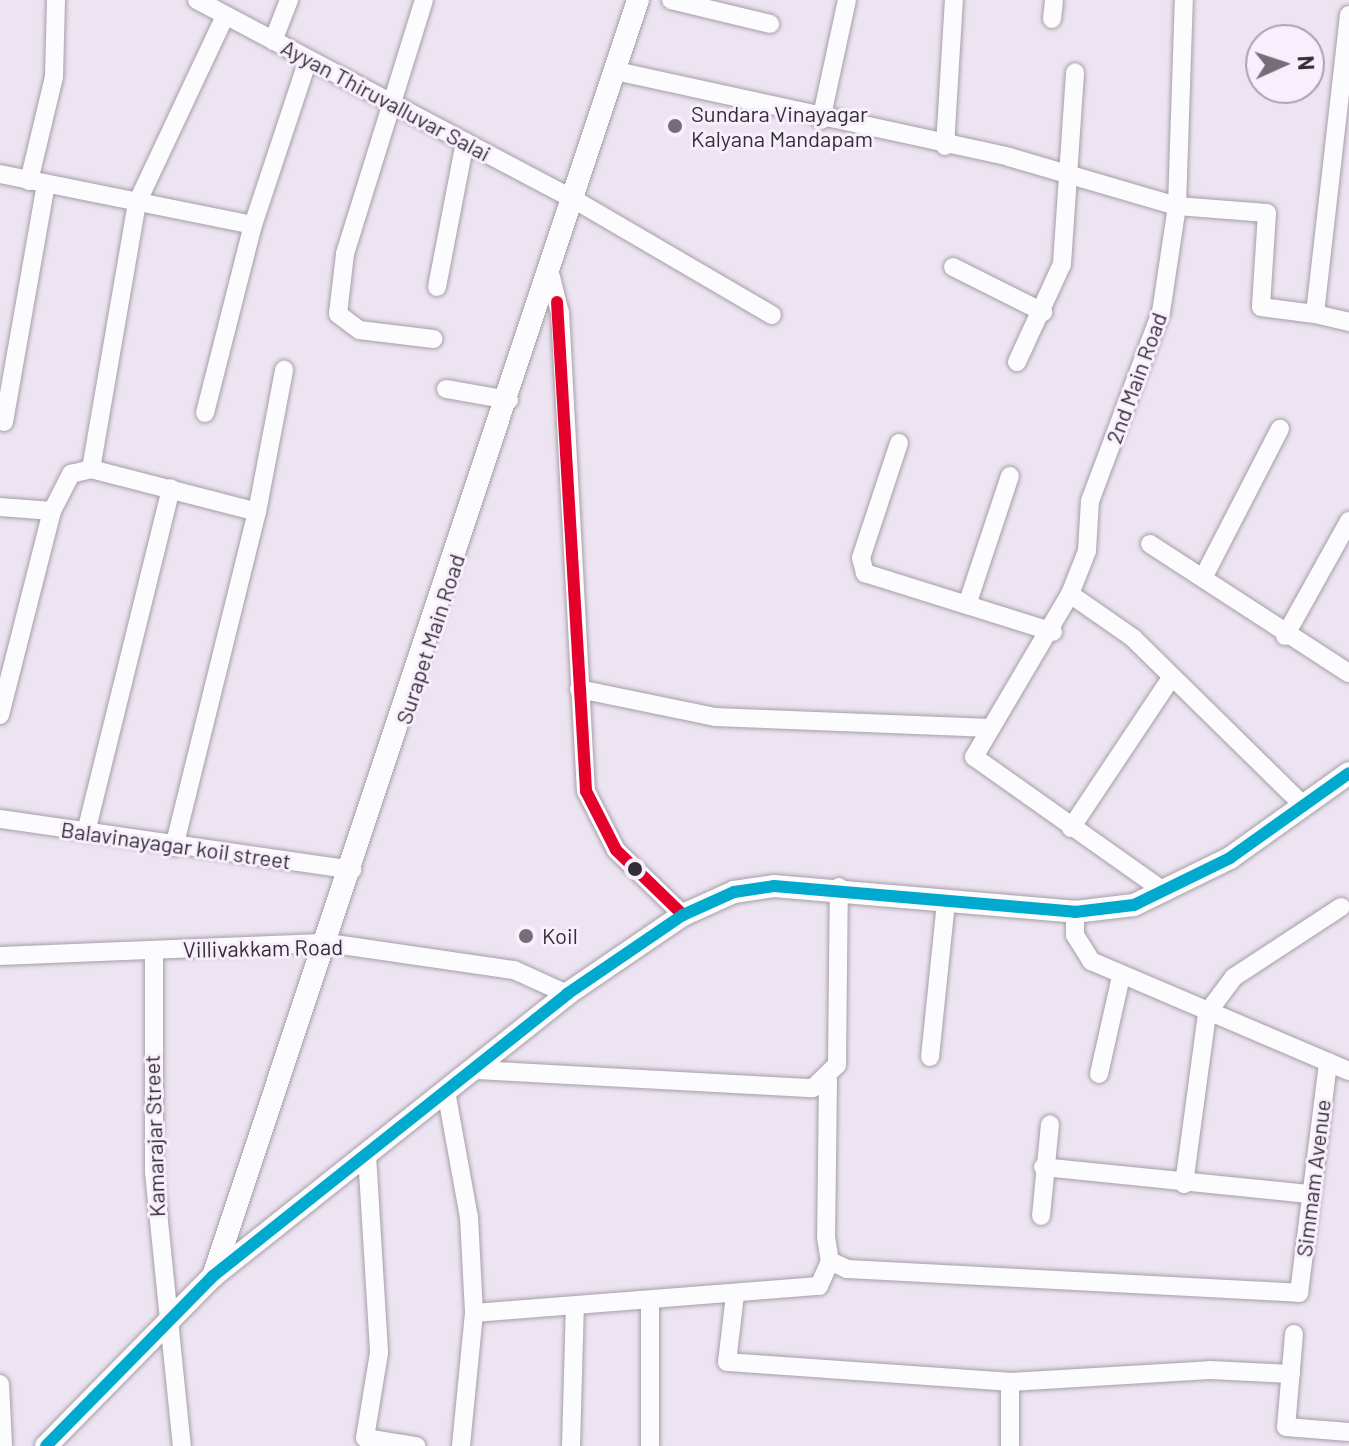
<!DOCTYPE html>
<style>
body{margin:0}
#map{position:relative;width:1349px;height:1446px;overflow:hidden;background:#ede4f1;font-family:Barlow,sans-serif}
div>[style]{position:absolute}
.roads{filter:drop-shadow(0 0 2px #a59ea8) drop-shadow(0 0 2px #a59ea8)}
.minor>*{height:18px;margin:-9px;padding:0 9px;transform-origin:9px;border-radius:9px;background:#fcfbfd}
.major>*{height:22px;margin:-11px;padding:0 11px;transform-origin:11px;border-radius:11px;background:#fcfbfd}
.bus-1>*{height:12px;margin:-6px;padding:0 6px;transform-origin:6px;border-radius:6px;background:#e4002b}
.bus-2>*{height:12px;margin:-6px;padding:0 6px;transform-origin:6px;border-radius:6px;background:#00a9ce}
.dots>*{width:22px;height:22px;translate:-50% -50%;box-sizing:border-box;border:4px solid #f8effd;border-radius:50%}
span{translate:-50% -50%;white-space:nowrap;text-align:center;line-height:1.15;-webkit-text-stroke:6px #f8effd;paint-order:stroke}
.street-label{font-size:22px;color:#342e37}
.poi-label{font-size:22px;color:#342e37}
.left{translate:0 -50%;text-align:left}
.north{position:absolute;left:1245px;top:24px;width:80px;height:80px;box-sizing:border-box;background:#f8effd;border:2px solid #aaa2ae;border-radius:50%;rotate:87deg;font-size:22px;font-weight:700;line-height:32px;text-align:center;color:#342e37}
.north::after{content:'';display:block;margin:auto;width:28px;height:36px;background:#756e78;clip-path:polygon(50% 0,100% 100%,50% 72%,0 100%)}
</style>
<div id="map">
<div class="roads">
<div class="minor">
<i style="left:197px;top:0;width:428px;rotate:27.9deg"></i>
<i style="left:575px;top:200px;width:228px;rotate:30.3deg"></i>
<i style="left:424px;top:0;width:266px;rotate:107.3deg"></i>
<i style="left:345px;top:254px;width:60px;rotate:96.7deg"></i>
<i style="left:338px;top:314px;width:26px;rotate:37deg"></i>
<i style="left:359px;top:330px;width:75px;rotate:6.9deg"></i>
<i style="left:671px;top:0;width:102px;rotate:13.6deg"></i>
<i style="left:1349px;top:15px;width:301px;rotate:96.5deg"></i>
<i style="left:1315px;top:314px;width:35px;rotate:13deg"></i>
<i style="left:1052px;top:19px;width:19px;rotate:-84deg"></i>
<i style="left:273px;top:41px;width:44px;rotate:-68.7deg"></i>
<i style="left:616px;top:71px;width:402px;rotate:12.3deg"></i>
<i style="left:1009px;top:157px;width:175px;rotate:16.3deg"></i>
<i style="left:1177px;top:206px;width:90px;rotate:4.4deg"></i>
<i style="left:1267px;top:213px;width:94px;rotate:93.7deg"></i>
<i style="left:1261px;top:307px;width:54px;rotate:7.4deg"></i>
<i style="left:821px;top:120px;width:123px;rotate:-77.8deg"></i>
<i style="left:945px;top:146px;width:146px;rotate:-86.5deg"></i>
<i style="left:0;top:174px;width:258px;rotate:11.4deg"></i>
<i style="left:29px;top:181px;width:107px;rotate:-76.5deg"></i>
<i style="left:54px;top:77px;width:77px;rotate:-88.5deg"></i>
<i style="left:953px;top:267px;width:101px;rotate:26.6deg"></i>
<i style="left:551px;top:277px;width:36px;rotate:76deg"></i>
<i style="left:560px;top:312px;width:480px;rotate:86.9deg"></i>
<i style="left:586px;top:791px;width:66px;rotate:63deg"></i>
<i style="left:616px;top:850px;width:93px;rotate:44.1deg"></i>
<i style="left:437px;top:287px;width:148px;rotate:-79.1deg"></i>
<i style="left:1017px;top:362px;width:108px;rotate:-65.3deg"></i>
<i style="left:1062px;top:264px;width:192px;rotate:-86.1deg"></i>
<i style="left:446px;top:389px;width:64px;rotate:9.9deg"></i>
<i style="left:205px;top:413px;width:194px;rotate:-75.7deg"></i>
<i style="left:253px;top:225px;width:174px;rotate:-71.6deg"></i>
<i style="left:4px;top:422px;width:242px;rotate:-80deg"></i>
<i style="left:899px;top:443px;width:121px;rotate:108.3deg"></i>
<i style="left:861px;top:558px;width:16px;rotate:75deg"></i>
<i style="left:865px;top:573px;width:197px;rotate:17.4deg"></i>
<i style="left:91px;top:469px;width:171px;rotate:14.5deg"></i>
<i style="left:0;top:507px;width:52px;rotate:4.4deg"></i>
<i style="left:1150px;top:544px;width:237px;rotate:33deg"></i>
<i style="left:1203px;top:578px;width:168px;rotate:-62.7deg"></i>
<i style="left:1070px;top:594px;width:77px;rotate:34.9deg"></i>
<i style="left:1133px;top:638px;width:238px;rotate:44.5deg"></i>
<i style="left:967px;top:605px;width:136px;rotate:-71.6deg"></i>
<i style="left:1285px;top:636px;width:132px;rotate:-60.9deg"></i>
<i style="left:579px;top:689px;width:139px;rotate:11.6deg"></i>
<i style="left:715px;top:717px;width:276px;rotate:2.3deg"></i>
<i style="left:0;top:715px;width:211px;rotate:-75.7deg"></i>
<i style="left:52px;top:511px;width:42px;rotate:-62.8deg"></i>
<i style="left:71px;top:474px;width:21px;rotate:-14deg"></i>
<i style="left:91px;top:469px;width:270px;rotate:-80.2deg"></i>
<i style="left:137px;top:203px;width:207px;rotate:-64.8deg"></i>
<i style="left:0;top:819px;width:356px;rotate:8.2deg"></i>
<i style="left:1071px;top:828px;width:180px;rotate:-56.3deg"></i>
<i style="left:86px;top:832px;width:354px;rotate:-76.1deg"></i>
<i style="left:174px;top:847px;width:345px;rotate:-76.1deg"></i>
<i style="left:257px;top:512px;width:145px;rotate:-79.2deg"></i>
<i style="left:1165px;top:892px;width:234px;rotate:-144.7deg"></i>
<i style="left:974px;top:757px;width:189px;rotate:-59.5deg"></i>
<i style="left:1070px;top:594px;width:46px;rotate:-68.4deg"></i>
<i style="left:1087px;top:551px;width:50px;rotate:-86.6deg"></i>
<i style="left:1090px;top:501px;width:202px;rotate:-69.4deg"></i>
<i style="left:1161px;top:312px;width:107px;rotate:-81.4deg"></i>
<i style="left:1177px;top:206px;width:206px;rotate:-88.1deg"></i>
<i style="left:1075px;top:912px;width:23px;rotate:90deg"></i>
<i style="left:1075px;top:935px;width:31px;rotate:58deg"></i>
<i style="left:1091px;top:961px;width:280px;rotate:23.1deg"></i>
<i style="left:154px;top:950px;width:222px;rotate:90deg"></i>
<i style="left:154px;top:1172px;width:275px;rotate:84.2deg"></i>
<i style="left:0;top:956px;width:328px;rotate:-2.3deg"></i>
<i style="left:328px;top:943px;width:188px;rotate:8.3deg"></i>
<i style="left:514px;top:970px;width:58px;rotate:24.4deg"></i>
<i style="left:930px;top:1057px;width:157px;rotate:-84.1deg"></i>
<i style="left:477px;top:1070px;width:336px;rotate:3.1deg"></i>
<i style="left:813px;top:1088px;width:33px;rotate:-44deg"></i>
<i style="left:837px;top:1065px;width:178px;rotate:-89.4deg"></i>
<i style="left:1099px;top:1074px;width:100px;rotate:-77.3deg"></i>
<i style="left:828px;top:1080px;width:157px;rotate:90.7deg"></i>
<i style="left:826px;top:1237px;width:24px;rotate:81deg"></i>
<i style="left:830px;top:1261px;width:19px;rotate:25deg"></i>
<i style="left:847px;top:1269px;width:453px;rotate:3deg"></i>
<i style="left:1299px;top:1293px;width:233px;rotate:-82.8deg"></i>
<i style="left:446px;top:1091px;width:128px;rotate:79.7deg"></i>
<i style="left:469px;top:1217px;width:96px;rotate:87deg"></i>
<i style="left:474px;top:1313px;width:134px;rotate:95.6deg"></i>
<i style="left:367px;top:1155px;width:198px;rotate:86.5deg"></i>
<i style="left:379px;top:1353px;width:86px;rotate:99.4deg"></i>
<i style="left:365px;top:1438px;width:52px;rotate:8.9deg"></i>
<i style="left:1043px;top:1167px;width:268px;rotate:5.8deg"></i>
<i style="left:1184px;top:1184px;width:173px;rotate:-82.3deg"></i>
<i style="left:1207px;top:1013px;width:45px;rotate:-53.1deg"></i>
<i style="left:1234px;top:977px;width:128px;rotate:-33.2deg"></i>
<i style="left:1041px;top:1216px;width:92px;rotate:-84.4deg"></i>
<i style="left:735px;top:1295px;width:67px;rotate:96.8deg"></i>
<i style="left:727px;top:1362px;width:284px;rotate:4deg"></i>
<i style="left:1010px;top:1382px;width:64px;rotate:90deg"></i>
<i style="left:474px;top:1313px;width:346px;rotate:-4.5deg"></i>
<i style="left:819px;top:1286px;width:27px;rotate:-66deg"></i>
<i style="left:1294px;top:1334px;width:93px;rotate:94.9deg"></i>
<i style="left:1286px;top:1427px;width:63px;rotate:4.5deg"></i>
<i style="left:1010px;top:1382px;width:200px;rotate:-3.4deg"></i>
<i style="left:1210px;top:1370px;width:81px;rotate:2.8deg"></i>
<i style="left:0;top:1384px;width:62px;rotate:87.2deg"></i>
<i style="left:571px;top:1446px;width:139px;rotate:-88.4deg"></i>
<i style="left:650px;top:1446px;width:145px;rotate:-90deg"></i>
</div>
<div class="major">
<i style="left:213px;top:1276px;width:1345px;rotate:-71.58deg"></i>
<i style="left:46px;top:1446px;width:238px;rotate:-45.5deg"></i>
<i style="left:213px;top:1276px;width:453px;rotate:-38.5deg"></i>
<i style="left:567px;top:994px;width:140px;rotate:-34.3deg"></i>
<i style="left:683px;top:915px;width:56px;rotate:-24.3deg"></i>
<i style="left:734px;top:892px;width:40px;rotate:-8.5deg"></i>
<i style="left:774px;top:886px;width:302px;rotate:4.9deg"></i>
<i style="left:1075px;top:912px;width:59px;rotate:-6.8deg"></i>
<i style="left:1134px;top:905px;width:107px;rotate:-26.1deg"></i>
<i style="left:1230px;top:858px;width:146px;rotate:-35.5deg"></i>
</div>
</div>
<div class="bus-1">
<i style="left:557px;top:302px;width:490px;rotate:86.6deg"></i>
<i style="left:586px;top:791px;width:66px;rotate:63deg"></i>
<i style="left:616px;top:850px;width:93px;rotate:44.1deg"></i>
</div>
<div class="bus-2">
<i style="left:46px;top:1446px;width:238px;rotate:-45.5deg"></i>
<i style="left:213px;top:1276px;width:453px;rotate:-38.5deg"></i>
<i style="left:567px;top:994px;width:140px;rotate:-34.3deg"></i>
<i style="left:683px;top:915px;width:56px;rotate:-24.3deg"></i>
<i style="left:734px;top:892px;width:40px;rotate:-8.5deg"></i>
<i style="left:774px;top:886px;width:302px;rotate:4.9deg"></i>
<i style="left:1075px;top:912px;width:59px;rotate:-6.8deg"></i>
<i style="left:1134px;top:905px;width:107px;rotate:-26.1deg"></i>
<i style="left:1230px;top:858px;width:146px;rotate:-35.5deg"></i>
</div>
<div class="dots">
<i style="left:675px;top:126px;background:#756e78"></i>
<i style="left:635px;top:869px;background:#342e37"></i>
<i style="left:526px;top:936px;background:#756e78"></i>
</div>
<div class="street-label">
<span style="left:386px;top:100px;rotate:28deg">Ayyan Thiruvalluvar Salai</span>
<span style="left:1136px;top:378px;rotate:-70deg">2nd Main Road</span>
<span style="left:430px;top:639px;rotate:-72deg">Surapet Main Road</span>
<span style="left:176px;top:845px;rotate:8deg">Balavinayagar koil street</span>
<span style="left:263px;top:948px;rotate:-1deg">Villivakkam Road</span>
<span style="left:154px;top:1136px;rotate:-92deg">Kamarajar Street</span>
<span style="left:1313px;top:1178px;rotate:-83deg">Simmam Avenue</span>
</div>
<div class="poi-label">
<span class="left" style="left:691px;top:126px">Sundara Vinayagar<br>Kalyana Mandapam</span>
<span class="left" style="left:542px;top:936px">Koil</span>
</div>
<div class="north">N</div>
</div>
